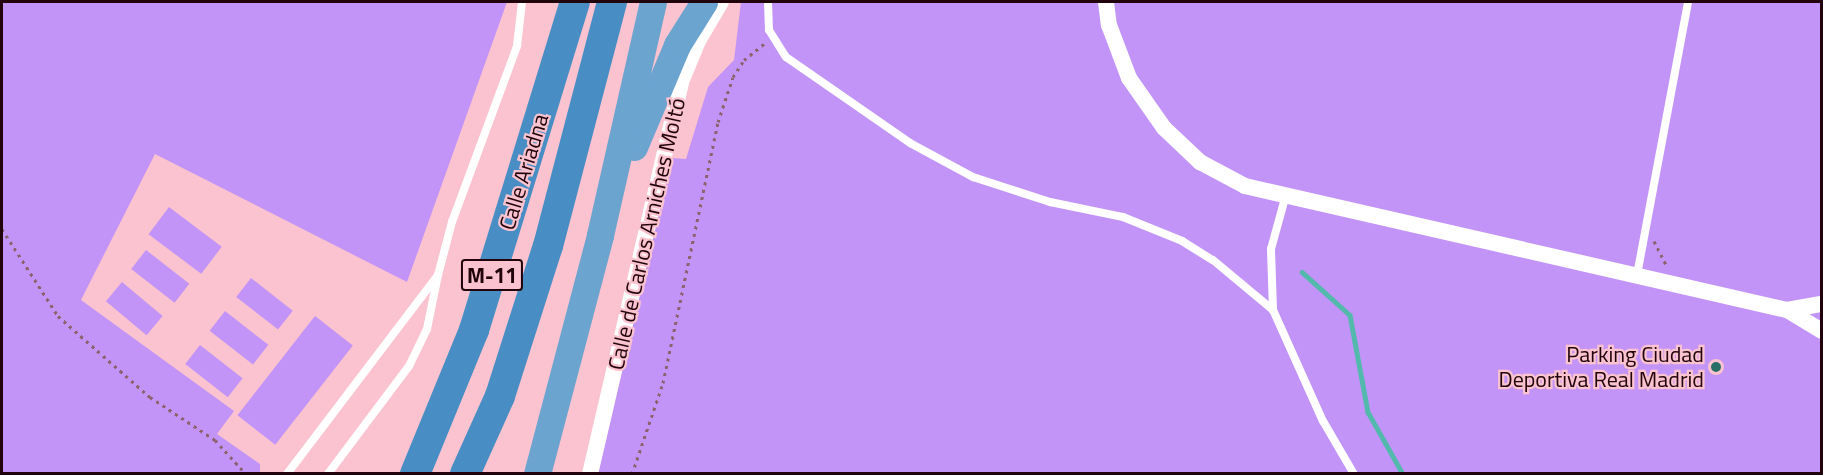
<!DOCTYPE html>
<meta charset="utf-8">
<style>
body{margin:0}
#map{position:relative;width:1823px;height:475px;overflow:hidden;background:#fac3cf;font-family:"Titillium Web",sans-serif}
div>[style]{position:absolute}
.green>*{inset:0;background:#c294f7;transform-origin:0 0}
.stream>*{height:4.5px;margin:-2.25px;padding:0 2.25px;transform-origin:2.25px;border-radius:2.25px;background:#52b9ac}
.path>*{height:3px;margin-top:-1.5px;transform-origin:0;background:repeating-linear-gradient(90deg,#8c626c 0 3px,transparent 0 7.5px)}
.service>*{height:8px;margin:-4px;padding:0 4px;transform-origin:4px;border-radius:4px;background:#fff}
.minor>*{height:16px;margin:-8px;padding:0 8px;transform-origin:8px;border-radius:8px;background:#fff}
.trunk>*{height:27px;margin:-13.5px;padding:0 13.5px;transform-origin:13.5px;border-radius:13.5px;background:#6ca4d0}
.motorway>*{height:30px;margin:-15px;padding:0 15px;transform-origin:15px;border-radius:15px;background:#488ec4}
.dots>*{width:16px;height:16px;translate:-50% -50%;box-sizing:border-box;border:3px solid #fac3cf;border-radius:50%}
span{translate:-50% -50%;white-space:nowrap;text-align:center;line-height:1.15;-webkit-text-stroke:4.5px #fac3cf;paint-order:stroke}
.shield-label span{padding:2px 4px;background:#fac3cf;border:2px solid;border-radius:4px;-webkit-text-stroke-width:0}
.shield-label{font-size:21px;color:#20030b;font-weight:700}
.street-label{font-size:22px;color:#20030b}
.poi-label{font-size:22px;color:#20030b}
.right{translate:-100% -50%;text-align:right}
.frame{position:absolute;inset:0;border:3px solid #20030b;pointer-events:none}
</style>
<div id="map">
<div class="green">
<i style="clip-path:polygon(2px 2px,507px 2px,407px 282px,155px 154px,81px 300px,234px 411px,217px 434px,260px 464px,260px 473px,2px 473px)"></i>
<i style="clip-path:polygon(741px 2px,1821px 2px,1821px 473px,598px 474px,672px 158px,686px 159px,708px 87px,734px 60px)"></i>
<i style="left:169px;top:207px;width:66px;height:34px;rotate:37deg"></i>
<i style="left:146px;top:250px;width:55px;height:24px;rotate:38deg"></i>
<i style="left:251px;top:278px;width:53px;height:24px;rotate:38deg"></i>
<i style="left:122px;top:282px;width:53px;height:25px;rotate:40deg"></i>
<i style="left:225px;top:311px;width:55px;height:25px;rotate:38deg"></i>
<i style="left:315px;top:316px;width:48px;height:126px;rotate:38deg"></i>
<i style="left:200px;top:345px;width:54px;height:24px;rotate:38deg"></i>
</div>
<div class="stream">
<i style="left:1302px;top:272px;width:64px;rotate:41.9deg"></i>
<i style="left:1350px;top:315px;width:99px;rotate:79.5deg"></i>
<i style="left:1368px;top:412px;width:71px;rotate:60.6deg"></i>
</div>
<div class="path">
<i style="left:2px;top:229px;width:103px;rotate:57.2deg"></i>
<i style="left:58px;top:316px;width:123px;rotate:41.4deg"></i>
<i style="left:150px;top:397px;width:78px;rotate:33.5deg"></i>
<i style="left:215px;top:440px;width:46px;rotate:47.6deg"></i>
<i style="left:1654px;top:241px;width:27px;rotate:63deg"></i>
<i style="left:632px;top:474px;width:96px;rotate:-71.2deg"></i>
<i style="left:663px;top:383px;width:267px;rotate:-78.1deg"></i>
<i style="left:718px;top:122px;width:47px;rotate:-71.6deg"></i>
<i style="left:733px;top:77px;width:20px;rotate:-57deg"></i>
<i style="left:744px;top:60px;width:26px;rotate:-39deg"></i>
</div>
<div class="service">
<i style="left:768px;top:2px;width:28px;rotate:88deg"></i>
<i style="left:769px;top:30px;width:32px;rotate:58deg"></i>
<i style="left:786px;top:57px;width:151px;rotate:34.7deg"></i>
<i style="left:910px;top:143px;width:72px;rotate:28.4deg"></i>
<i style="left:973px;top:177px;width:81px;rotate:18deg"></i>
<i style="left:1050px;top:202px;width:75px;rotate:11.6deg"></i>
<i style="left:1123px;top:217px;width:64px;rotate:22.1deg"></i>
<i style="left:1182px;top:241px;width:36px;rotate:32deg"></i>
<i style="left:1213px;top:260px;width:78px;rotate:39.8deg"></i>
<i style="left:1273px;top:310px;width:122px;rotate:65.8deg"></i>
<i style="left:1323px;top:421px;width:61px;rotate:59.7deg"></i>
<i style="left:438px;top:275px;width:55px;rotate:-75.2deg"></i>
<i style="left:452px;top:222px;width:188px;rotate:-69.7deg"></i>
<i style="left:517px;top:46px;width:44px;rotate:-83.5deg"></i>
<i style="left:1637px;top:275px;width:278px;rotate:-79.4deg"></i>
<i style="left:1273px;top:310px;width:61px;rotate:-91.9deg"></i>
<i style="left:1271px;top:249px;width:53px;rotate:-74.6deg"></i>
<i style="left:287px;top:474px;width:250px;rotate:-52.8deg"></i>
<i style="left:438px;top:275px;width:55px;rotate:101.5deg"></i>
<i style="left:427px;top:329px;width:41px;rotate:115.9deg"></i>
<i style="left:409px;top:366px;width:135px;rotate:126.9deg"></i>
</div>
<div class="minor">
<i style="left:1106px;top:2px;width:23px;rotate:83deg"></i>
<i style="left:1109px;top:25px;width:57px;rotate:69.3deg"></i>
<i style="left:1129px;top:78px;width:61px;rotate:55deg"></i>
<i style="left:1164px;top:128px;width:50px;rotate:43.4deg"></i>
<i style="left:1200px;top:162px;width:51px;rotate:28.1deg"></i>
<i style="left:1245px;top:186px;width:556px;rotate:12.89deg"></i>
<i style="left:1787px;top:310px;width:41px;rotate:31deg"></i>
<i style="left:1787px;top:310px;width:36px;rotate:-10deg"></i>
<i style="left:590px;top:474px;width:402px;rotate:-76.9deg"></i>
<i style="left:681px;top:82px;width:44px;rotate:-67.5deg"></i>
<i style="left:698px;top:41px;width:45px;rotate:-59.5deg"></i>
</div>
<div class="trunk">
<i style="left:634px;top:147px;width:111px;rotate:-67.1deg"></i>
<i style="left:677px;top:45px;width:51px;rotate:-57.9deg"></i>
<i style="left:537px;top:474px;width:247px;rotate:-75.2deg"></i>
<i style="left:600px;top:235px;width:239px;rotate:-77.2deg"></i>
</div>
<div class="motorway">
<i style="left:415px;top:474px;width:156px;rotate:-67.7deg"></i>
<i style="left:474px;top:330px;width:343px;rotate:-72.9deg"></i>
<i style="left:465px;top:474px;width:85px;rotate:-65.8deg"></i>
<i style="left:500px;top:396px;width:157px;rotate:-72.3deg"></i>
<i style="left:548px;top:246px;width:252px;rotate:-75.3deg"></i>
</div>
<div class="dots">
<i style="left:1716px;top:367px;background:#287067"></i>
</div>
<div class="shield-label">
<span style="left:492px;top:275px">M-11</span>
</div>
<div class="street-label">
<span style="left:524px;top:172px;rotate:-73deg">Calle Ariadna</span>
<span style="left:647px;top:234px;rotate:-77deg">Calle de Carlos Arniches Moltó</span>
</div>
<div class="poi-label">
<span class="right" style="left:1704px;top:367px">Parking Ciudad<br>Deportiva Real Madrid</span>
</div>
<div class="frame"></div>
</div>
